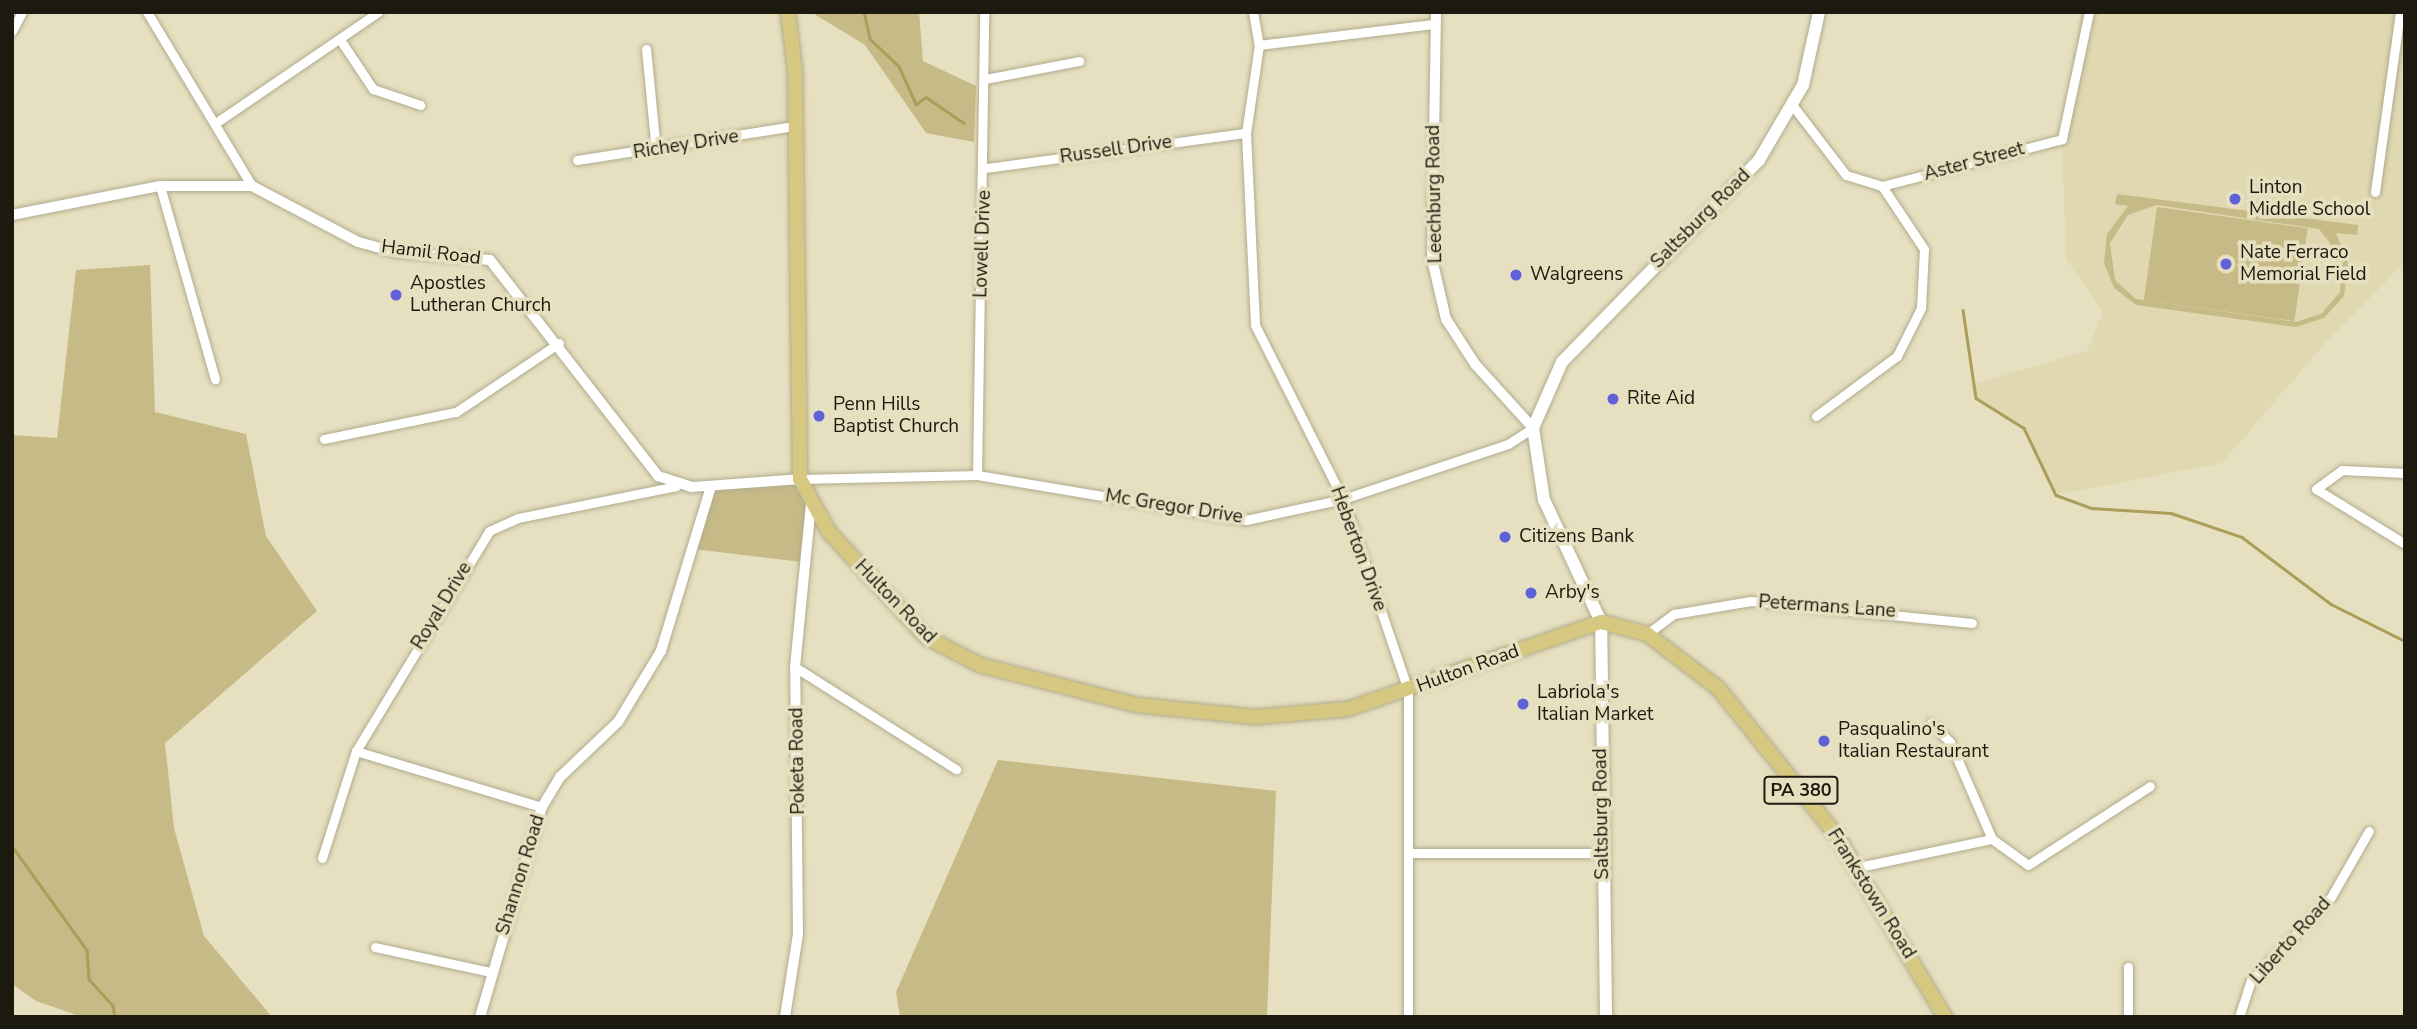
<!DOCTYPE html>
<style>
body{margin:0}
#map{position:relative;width:2417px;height:1029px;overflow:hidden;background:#e6e0c1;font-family:"Nunito Sans",sans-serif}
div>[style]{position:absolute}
.built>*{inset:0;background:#e0d8b1}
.green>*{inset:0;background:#c6bb86;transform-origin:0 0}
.stream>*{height:2.5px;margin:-1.25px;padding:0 1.25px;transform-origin:1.25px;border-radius:1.25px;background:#ac9d58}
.roads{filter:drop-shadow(0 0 2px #b1ab8d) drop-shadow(0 0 2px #b1ab8d)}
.minor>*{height:9px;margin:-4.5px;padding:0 4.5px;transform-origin:4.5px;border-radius:4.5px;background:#fff}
.tertiary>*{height:10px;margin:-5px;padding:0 5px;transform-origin:5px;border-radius:5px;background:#fff}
.secondary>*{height:12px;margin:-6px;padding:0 6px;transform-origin:6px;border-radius:6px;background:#fff}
.primary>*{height:14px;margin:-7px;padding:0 7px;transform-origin:7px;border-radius:7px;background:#d6c881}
.dots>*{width:19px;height:19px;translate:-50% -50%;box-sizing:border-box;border:4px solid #e6e0c1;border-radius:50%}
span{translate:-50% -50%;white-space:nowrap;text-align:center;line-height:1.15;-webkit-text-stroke:7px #e6e0c1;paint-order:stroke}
.shield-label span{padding:2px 5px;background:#e6e0c1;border:2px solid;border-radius:5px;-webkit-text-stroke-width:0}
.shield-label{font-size:18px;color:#1c1a0e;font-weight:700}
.street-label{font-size:19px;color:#1c1a0e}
.poi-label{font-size:19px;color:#1c1a0e}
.left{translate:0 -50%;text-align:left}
.frame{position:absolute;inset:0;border:14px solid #1c1a0e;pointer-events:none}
</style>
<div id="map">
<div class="built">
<i style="clip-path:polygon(2081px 12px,2405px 12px,2405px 262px,2325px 343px,2222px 463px,2056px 495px,2024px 428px,1976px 398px,1970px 385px,2087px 351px,2103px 312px,2066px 259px,2062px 139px)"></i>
</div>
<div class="green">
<i style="clip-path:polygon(811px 12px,919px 12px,923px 61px,976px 86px,974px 142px,926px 133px,865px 45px)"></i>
<i style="clip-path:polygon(evenodd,2117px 194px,2358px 225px,2357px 235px,2336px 233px,2348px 263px,2344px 296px,2324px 318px,2296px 327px,2136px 305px,2114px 288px,2104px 263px,2107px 234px,2128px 206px,2115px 204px,2117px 194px,2157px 205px,2319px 229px,2343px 260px,2340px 292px,2321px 314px,2296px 322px,2136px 299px,2115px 280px,2110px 243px,2128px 215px,2157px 205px)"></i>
<i style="left:2157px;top:207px;width:152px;height:94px;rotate:8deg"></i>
<i style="clip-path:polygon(150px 265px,155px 412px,246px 434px,266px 536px,317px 611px,165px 743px,174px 828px,204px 936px,272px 1017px,82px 1017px,36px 1001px,12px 984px,12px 435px,57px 438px,76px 270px)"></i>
<i style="clip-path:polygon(800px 479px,811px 505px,801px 562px,694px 549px,711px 486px)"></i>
<i style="clip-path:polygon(998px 760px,1276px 791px,1267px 1017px,900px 1017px,896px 992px)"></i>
</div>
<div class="stream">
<i style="left:864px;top:12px;width:28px;rotate:77deg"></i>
<i style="left:870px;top:39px;width:40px;rotate:43deg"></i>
<i style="left:899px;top:66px;width:42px;rotate:65.9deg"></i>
<i style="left:916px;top:104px;width:12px;rotate:-35deg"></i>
<i style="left:926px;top:97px;width:46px;rotate:34.4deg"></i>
<i style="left:1963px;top:310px;width:89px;rotate:81.6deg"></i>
<i style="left:1976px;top:398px;width:57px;rotate:32deg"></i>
<i style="left:2024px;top:428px;width:74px;rotate:64.5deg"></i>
<i style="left:2056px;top:495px;width:37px;rotate:20deg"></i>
<i style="left:2091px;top:508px;width:80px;rotate:3.6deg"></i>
<i style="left:2171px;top:513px;width:75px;rotate:18.7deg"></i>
<i style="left:2242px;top:537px;width:111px;rotate:37deg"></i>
<i style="left:2331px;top:604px;width:83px;rotate:26.6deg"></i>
<i style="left:12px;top:846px;width:128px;rotate:54.2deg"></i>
<i style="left:87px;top:950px;width:29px;rotate:86deg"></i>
<i style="left:89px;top:979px;width:36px;rotate:48deg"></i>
<i style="left:113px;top:1006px;width:11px;rotate:80deg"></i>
</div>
<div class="roads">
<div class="minor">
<i style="left:147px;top:12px;width:203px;rotate:58.9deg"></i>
<i style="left:1253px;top:12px;width:34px;rotate:80deg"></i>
<i style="left:1259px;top:45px;width:89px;rotate:98.4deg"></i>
<i style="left:1246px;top:133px;width:192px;rotate:87.3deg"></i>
<i style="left:1255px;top:325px;width:195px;rotate:63.2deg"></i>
<i style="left:1343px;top:499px;width:202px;rotate:71.2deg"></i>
<i style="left:1408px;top:690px;width:327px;rotate:90deg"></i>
<i style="left:12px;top:31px;width:21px;rotate:-62deg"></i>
<i style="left:341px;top:41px;width:58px;rotate:56.3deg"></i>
<i style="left:373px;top:89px;width:50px;rotate:18.8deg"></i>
<i style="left:1259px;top:45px;width:175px;rotate:-6.9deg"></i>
<i style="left:646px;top:49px;width:102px;rotate:84.4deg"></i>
<i style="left:985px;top:79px;width:96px;rotate:-10.8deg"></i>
<i style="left:1793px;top:106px;width:87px;rotate:52.5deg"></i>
<i style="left:1846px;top:175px;width:38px;rotate:17deg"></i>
<i style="left:1882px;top:186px;width:186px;rotate:-14.6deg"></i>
<i style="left:2062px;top:139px;width:130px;rotate:-78deg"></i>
<i style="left:217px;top:122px;width:195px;rotate:-34.3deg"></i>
<i style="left:577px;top:160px;width:220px;rotate:-8.9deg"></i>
<i style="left:986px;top:168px;width:262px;rotate:-7.7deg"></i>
<i style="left:160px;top:186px;width:201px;rotate:74.1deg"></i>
<i style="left:2375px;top:192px;width:182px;rotate:-82.1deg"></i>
<i style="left:1816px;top:416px;width:101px;rotate:-36.5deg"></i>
<i style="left:1897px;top:356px;width:54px;rotate:-63.4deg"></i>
<i style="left:1921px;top:308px;width:59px;rotate:-87.1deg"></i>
<i style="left:1924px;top:249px;width:76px;rotate:-123.7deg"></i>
<i style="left:324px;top:439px;width:135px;rotate:-11.6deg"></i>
<i style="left:456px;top:412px;width:124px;rotate:-33.8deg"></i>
<i style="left:2405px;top:473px;width:63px;rotate:-177.3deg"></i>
<i style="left:2342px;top:470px;width:32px;rotate:144deg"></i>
<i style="left:2316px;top:489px;width:105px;rotate:31.7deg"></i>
<i style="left:977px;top:475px;width:463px;rotate:-89.1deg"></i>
<i style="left:800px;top:479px;width:177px;rotate:-1.3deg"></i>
<i style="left:977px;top:475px;width:273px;rotate:9.5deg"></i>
<i style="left:1246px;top:520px;width:99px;rotate:-12.2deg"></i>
<i style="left:1343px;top:499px;width:174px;rotate:-18.4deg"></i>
<i style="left:1508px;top:444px;width:30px;rotate:-33deg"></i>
<i style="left:1647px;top:634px;width:34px;rotate:-37deg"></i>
<i style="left:1674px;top:614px;width:78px;rotate:-9.6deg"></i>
<i style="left:1751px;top:601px;width:222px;rotate:5.7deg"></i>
<i style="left:795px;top:667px;width:191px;rotate:32.4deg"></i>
<i style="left:1931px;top:723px;width:27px;rotate:45deg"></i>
<i style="left:1950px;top:742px;width:106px;rotate:66.6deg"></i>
<i style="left:356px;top:751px;width:194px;rotate:16.8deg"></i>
<i style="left:1409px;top:853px;width:193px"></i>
<i style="left:322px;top:858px;width:112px;rotate:-72.4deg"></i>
<i style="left:356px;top:751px;width:257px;rotate:-58.8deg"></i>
<i style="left:489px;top:531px;width:32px;rotate:-24deg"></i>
<i style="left:518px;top:518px;width:161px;rotate:-11.4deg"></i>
<i style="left:1859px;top:867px;width:136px;rotate:-11.9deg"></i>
<i style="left:1992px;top:839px;width:44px;rotate:35.8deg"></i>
<i style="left:2028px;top:865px;width:145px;rotate:-32.9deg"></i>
<i style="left:375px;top:947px;width:119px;rotate:12.2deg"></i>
<i style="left:2128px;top:1017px;width:50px;rotate:-90deg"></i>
<i style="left:2239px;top:1017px;width:38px;rotate:-72deg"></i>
<i style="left:2251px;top:981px;width:116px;rotate:-46.4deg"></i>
<i style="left:2331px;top:897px;width:76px;rotate:-60.1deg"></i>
</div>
<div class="tertiary">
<i style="left:1436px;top:12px;width:247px;rotate:90.9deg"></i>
<i style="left:1432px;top:259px;width:62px;rotate:76.9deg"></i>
<i style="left:1446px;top:319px;width:54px;rotate:57.2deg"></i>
<i style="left:1475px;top:364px;width:86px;rotate:47.8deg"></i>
<i style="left:12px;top:215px;width:151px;rotate:-11.1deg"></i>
<i style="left:160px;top:186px;width:92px"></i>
<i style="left:252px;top:186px;width:120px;rotate:27.8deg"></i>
<i style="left:358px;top:242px;width:38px;rotate:15deg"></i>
<i style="left:395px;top:252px;width:95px;rotate:4.8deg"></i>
<i style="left:490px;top:260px;width:274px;rotate:52.1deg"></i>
<i style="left:658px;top:476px;width:36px;rotate:18deg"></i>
<i style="left:692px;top:487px;width:108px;rotate:-4.2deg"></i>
<i style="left:480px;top:1017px;width:219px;rotate:-73.6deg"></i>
<i style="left:542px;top:807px;width:35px;rotate:-59deg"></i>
<i style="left:560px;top:777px;width:80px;rotate:-43.5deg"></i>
<i style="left:618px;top:722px;width:83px;rotate:-58.8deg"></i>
<i style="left:661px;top:651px;width:172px;rotate:-73.1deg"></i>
<i style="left:785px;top:1017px;width:84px;rotate:-81.1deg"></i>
<i style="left:798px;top:934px;width:267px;rotate:-90.6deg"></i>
<i style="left:795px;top:667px;width:163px;rotate:-84.4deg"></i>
</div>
<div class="secondary">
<i style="left:1606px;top:1017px;width:395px;rotate:-90.7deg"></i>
<i style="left:1601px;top:622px;width:135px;rotate:-115deg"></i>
<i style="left:1544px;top:500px;width:73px;rotate:-98.7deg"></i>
<i style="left:1533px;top:428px;width:72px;rotate:-66.3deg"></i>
<i style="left:1562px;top:362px;width:282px;rotate:-45.7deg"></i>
<i style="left:1759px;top:160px;width:87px;rotate:-59.6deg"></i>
<i style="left:1803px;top:85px;width:75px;rotate:-77.6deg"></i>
</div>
<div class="primary">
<i style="left:788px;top:12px;width:60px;rotate:83.3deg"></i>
<i style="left:795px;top:72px;width:407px;rotate:89.3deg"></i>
<i style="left:800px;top:479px;width:60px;rotate:61.3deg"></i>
<i style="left:829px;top:532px;width:143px;rotate:47.3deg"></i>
<i style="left:926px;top:637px;width:61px;rotate:27.4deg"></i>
<i style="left:980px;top:665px;width:162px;rotate:14.3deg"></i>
<i style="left:1137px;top:705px;width:120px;rotate:5.8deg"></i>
<i style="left:1256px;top:717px;width:92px;rotate:-5deg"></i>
<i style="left:1348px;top:709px;width:268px;rotate:-19deg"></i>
<i style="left:1601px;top:622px;width:48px;rotate:14.6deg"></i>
<i style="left:1647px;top:634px;width:89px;rotate:37.3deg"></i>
<i style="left:1718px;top:688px;width:190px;rotate:51.2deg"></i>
<i style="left:1837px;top:836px;width:211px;rotate:59.2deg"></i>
</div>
</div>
<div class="dots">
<i style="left:2235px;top:199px;background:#5f61d9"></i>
<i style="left:2226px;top:264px;background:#5f61d9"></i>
<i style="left:1516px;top:275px;background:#5f61d9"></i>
<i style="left:396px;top:295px;background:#5f61d9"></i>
<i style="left:1613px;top:399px;background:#5f61d9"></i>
<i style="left:819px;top:416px;background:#5f61d9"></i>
<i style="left:1505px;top:537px;background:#5f61d9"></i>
<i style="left:1531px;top:593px;background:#5f61d9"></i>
<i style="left:1523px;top:704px;background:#5f61d9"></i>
<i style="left:1824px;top:741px;background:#5f61d9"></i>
</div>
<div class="shield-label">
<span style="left:1801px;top:790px">PA 380</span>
</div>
<div class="street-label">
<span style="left:686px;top:145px;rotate:-9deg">Richey Drive</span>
<span style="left:1116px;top:150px;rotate:-8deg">Russell Drive</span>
<span style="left:1974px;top:162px;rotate:-15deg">Aster Street</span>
<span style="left:1435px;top:194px;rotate:-91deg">Leechburg Road</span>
<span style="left:1701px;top:219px;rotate:-45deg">Saltsburg Road</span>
<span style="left:983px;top:244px;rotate:-88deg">Lowell Drive</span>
<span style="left:431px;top:253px;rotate:7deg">Hamil Road</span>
<span style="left:1174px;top:507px;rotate:9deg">Mc Gregor Drive</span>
<span style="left:1358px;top:549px;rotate:70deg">Heberton Drive</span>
<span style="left:895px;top:602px;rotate:46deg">Hulton Road</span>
<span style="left:442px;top:606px;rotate:-59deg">Royal Drive</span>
<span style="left:1827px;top:607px;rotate:4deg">Petermans Lane</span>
<span style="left:1468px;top:669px;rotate:-20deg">Hulton Road</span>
<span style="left:798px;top:761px;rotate:-91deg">Poketa Road</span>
<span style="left:1602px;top:814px;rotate:-91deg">Saltsburg Road</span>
<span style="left:521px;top:875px;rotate:-73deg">Shannon Road</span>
<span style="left:1871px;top:894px;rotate:58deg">Frankstown Road</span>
<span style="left:2291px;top:941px;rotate:-48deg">Liberto Road</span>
</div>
<div class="poi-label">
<span class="left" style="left:2249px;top:199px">Linton<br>Middle School</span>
<span class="left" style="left:2240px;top:264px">Nate Ferraco<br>Memorial Field</span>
<span class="left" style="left:1530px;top:275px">Walgreens</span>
<span class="left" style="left:410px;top:295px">Apostles<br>Lutheran Church</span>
<span class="left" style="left:1627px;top:399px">Rite Aid</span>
<span class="left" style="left:833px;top:416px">Penn Hills<br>Baptist Church</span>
<span class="left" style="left:1519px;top:537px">Citizens Bank</span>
<span class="left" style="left:1545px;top:593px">Arby's</span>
<span class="left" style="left:1537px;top:704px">Labriola's<br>Italian Market</span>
<span class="left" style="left:1838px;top:741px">Pasqualino's<br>Italian Restaurant</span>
</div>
<div class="frame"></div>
</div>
